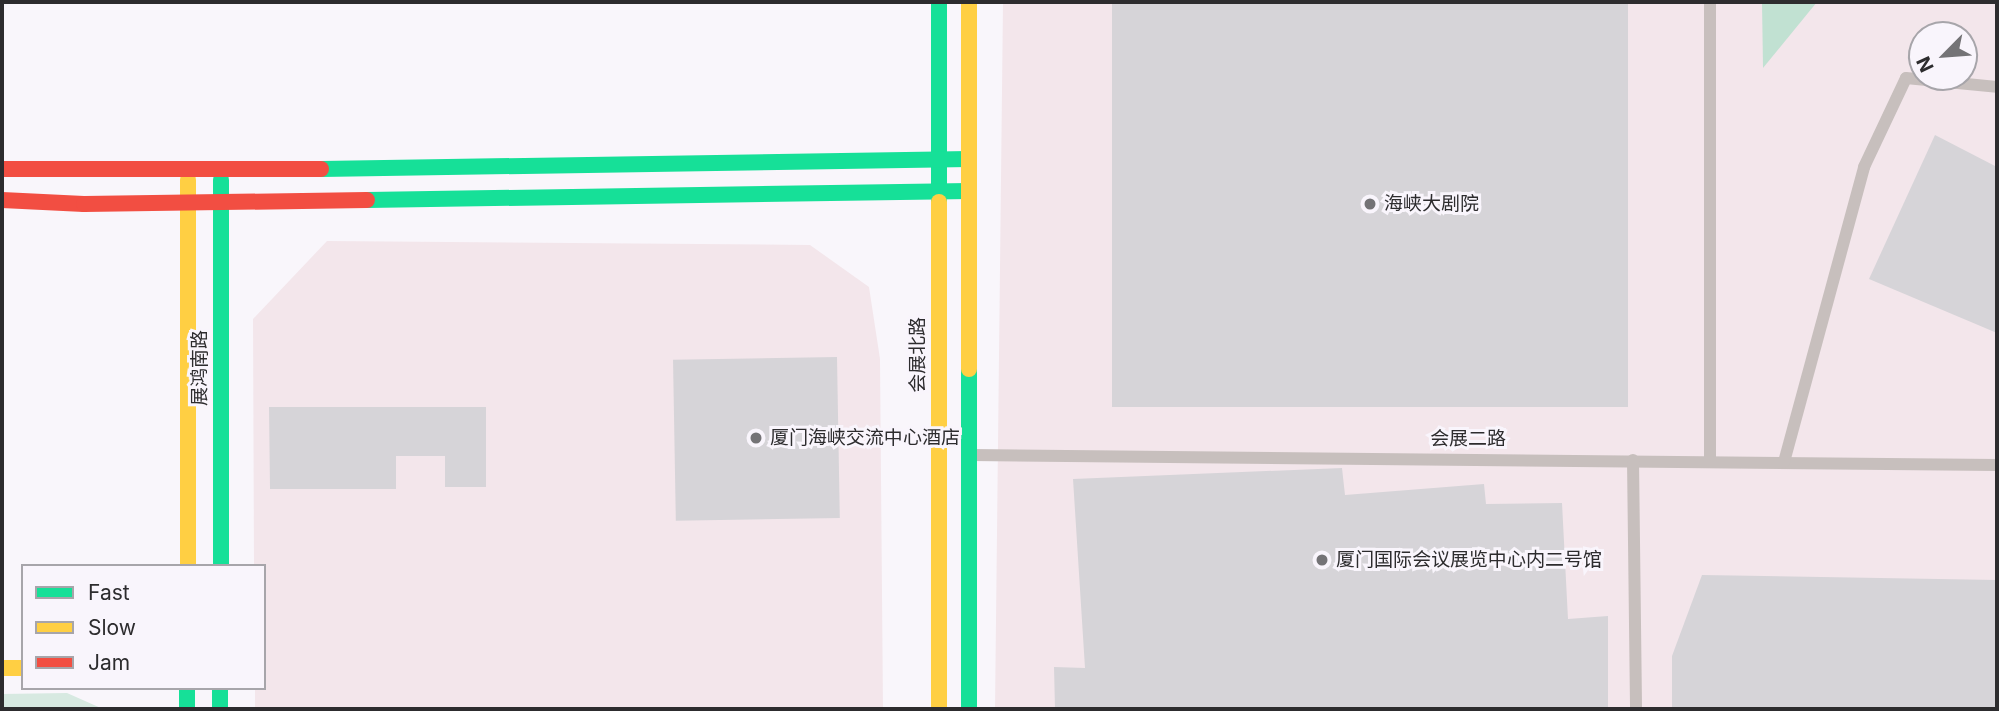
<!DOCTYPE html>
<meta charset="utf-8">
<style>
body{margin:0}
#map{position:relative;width:1999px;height:711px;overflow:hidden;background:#f9f6fb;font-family:Inter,"Noto Sans SC",sans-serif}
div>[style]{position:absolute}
.commercial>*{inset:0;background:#f3e6eb}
.green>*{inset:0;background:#d7e9e1}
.forest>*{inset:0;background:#c1e1d2}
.building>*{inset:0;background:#d6d4d8;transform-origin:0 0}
.lane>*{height:12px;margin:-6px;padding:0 6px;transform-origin:6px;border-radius:6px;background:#c7bfbd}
.fast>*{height:16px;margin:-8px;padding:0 8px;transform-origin:8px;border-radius:8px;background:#16e098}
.slow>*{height:16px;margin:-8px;padding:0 8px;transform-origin:8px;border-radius:8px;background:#ffcf43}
.jam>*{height:16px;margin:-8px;padding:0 8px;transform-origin:8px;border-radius:8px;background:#f24e42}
.dots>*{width:19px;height:19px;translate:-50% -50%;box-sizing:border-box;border:4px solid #f9f5fc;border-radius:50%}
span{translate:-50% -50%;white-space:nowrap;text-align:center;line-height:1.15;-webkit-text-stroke:6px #f9f5fc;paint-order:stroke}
.poi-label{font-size:19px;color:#2d2c2e}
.left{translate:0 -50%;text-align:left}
.street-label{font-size:19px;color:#2d2c2e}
.frame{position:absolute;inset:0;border:4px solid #2d2c2e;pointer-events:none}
.legend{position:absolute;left:21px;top:564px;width:245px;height:126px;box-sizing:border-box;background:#f9f5fc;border:2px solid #a7a5aa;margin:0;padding:9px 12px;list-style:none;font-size:21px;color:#2d2c2e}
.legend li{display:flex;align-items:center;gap:14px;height:35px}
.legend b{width:35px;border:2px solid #a7a5aa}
.north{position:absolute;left:1908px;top:21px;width:70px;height:70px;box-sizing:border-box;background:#f9f5fc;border:2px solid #a7a5aa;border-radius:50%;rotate:245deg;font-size:19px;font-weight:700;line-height:28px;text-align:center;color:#2d2c2e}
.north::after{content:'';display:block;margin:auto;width:24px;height:32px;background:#747376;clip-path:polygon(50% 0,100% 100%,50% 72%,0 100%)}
</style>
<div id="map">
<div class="commercial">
<i style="clip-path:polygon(evenodd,1003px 2px,1997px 2px,1997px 709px,995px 709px,1003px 2px,1922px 35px,1964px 35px,1964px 77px,1922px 77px,1922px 35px)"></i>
<i style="clip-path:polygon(327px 241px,810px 245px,869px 287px,880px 359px,883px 709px,255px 709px,255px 688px,264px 688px,264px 566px,254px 566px,253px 319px)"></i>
</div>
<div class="green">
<i style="clip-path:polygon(67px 693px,103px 709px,2px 709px,2px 694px)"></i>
</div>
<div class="forest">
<i style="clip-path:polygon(1762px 2px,1817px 2px,1763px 68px)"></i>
</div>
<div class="building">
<i style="left:1112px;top:2px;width:516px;height:405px"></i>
<i style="clip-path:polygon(1935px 135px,1997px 167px,1997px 333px,1869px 279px)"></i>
<i style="left:837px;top:357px;width:161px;height:164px;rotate:89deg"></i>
<i style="clip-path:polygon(269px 407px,486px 407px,486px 487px,445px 487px,445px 456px,396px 456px,396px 489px,270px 489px)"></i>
<i style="clip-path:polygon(1342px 468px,1345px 495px,1484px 484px,1486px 504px,1562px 503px,1568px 619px,1608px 616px,1608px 709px,1055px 709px,1054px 667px,1085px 668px,1073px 479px)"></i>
<i style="clip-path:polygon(1702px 575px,1997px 580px,1997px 709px,1672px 709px,1672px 656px)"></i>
</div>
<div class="lane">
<i style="left:1710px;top:2px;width:459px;rotate:90deg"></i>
<i style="left:971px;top:455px;width:1026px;rotate:0.56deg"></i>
<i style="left:1633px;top:460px;width:249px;rotate:89.3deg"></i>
<i style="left:1784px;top:462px;width:306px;rotate:-74.8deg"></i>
<i style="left:1864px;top:167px;width:98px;rotate:-64.7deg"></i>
<i style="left:1906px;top:78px;width:91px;rotate:5.6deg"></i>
</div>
<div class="fast">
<i style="left:939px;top:2px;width:200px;rotate:90deg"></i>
<i style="left:321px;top:169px;width:648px;rotate:-0.88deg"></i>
<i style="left:221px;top:180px;width:386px;rotate:90deg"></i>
<i style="left:367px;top:200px;width:602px;rotate:-0.86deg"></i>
<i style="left:969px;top:369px;width:340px;rotate:90deg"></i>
<i style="left:187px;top:688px;width:21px;rotate:90deg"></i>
<i style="left:220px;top:688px;width:21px;rotate:90deg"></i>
</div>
<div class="slow">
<i style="left:969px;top:2px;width:367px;rotate:90deg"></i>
<i style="left:188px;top:180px;width:386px;rotate:90deg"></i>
<i style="left:939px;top:202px;width:507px;rotate:90deg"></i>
<i style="left:2px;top:668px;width:21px"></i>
</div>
<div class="jam">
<i style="left:2px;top:169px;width:319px"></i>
<i style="left:2px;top:200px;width:82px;rotate:2.8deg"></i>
<i style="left:84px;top:204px;width:283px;rotate:-0.8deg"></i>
</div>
<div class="dots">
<i style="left:1370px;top:204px;background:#747376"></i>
<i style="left:756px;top:438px;background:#747376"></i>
<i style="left:1322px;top:560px;background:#747376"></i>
</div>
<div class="poi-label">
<span class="left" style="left:1384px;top:204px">海峡大剧院</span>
<span class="left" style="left:770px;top:438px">厦门海峡交流中心酒店</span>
<span class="left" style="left:1336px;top:560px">厦门国际会议展览中心内二号馆</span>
</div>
<div class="street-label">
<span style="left:918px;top:355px;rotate:-90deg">会展北路</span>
<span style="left:200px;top:368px;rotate:-90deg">展鸿南路</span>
<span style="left:1468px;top:439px">会展二路</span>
</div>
<div class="frame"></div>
<ul class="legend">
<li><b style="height:9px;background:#16e098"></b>Fast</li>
<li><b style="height:9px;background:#ffcf43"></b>Slow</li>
<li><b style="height:9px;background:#f24e42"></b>Jam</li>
</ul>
<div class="north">N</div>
</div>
